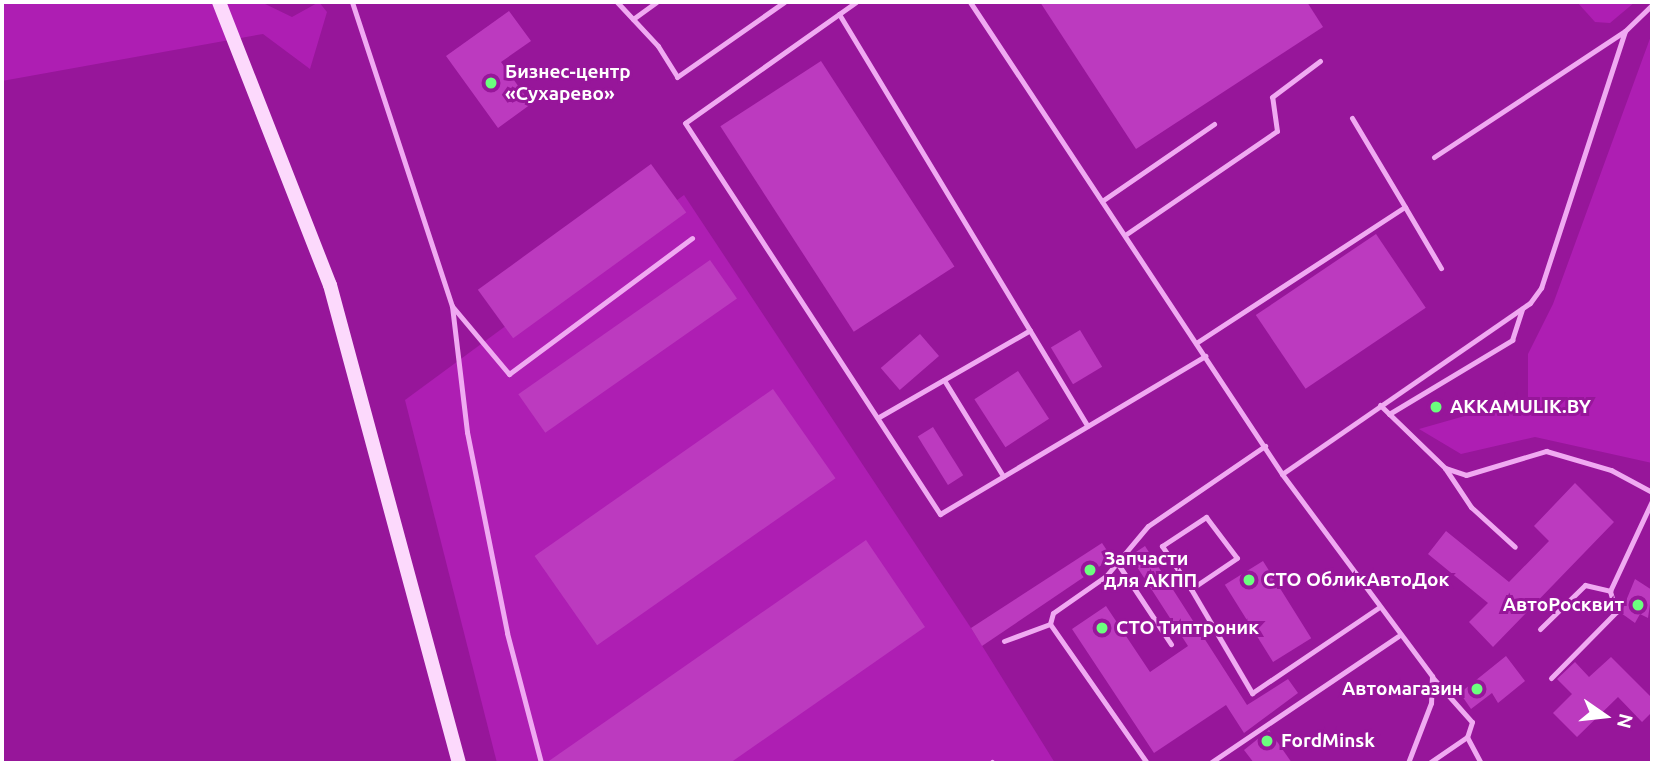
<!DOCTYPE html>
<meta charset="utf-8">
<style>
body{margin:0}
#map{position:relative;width:1654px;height:765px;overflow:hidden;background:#97169a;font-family:Ubuntu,sans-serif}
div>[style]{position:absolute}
.green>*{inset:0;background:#ae1eb3}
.building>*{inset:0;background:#bc3abf;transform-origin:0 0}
.service>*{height:5px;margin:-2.5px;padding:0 2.5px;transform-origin:2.5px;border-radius:2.5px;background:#f0aaf2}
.secondary>*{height:14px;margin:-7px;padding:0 7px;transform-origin:7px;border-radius:7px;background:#fcd9fc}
.dots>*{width:19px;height:19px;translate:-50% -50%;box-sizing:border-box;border:4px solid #97169a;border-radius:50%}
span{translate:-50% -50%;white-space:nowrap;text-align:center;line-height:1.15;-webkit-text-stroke:6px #97169a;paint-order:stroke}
.poi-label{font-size:19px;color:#fff;font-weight:700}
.left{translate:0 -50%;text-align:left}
.right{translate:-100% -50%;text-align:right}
.frame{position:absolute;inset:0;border:4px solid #fff;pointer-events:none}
.north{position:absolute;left:1570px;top:681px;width:70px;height:70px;-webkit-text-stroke:5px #97169a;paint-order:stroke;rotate:104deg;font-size:19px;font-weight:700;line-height:28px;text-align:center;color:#fff}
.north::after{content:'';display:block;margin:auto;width:24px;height:32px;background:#fff;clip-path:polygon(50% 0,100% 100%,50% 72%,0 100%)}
</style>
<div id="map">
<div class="green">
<i style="clip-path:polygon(2px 2px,261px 2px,292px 17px,319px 2px,327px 12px,310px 69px,263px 34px,2px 81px)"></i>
<i style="clip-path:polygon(1577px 2px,1635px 2px,1610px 23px,1595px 22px)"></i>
<i style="clip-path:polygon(1652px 33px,1652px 463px,1535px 437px,1461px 454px,1419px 429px,1528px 398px,1528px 354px,1553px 304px)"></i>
<i style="clip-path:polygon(684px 195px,971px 628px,1055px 763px,497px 763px,405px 400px)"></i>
</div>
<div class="building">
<i style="clip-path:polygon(1040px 2px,1307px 2px,1323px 27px,1136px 149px)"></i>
<i style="clip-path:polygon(509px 11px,531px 41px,501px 62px,531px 104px,498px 128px,446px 56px)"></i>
<i style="left:821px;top:61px;width:245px;height:120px;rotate:57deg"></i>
<i style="left:651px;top:164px;width:60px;height:214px;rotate:54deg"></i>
<i style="left:1376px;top:234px;width:89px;height:145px;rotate:56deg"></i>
<i style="left:710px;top:260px;width:47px;height:234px;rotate:55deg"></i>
<i style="left:1080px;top:330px;width:43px;height:34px;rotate:59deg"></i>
<i style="left:920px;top:334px;width:29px;height:52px;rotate:49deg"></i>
<i style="left:1018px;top:371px;width:57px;height:52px;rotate:57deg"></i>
<i style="left:773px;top:389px;width:109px;height:291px;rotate:55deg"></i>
<i style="left:933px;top:427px;width:57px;height:18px;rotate:58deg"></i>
<i style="clip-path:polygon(1575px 483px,1614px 522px,1493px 647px,1469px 622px,1488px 603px,1428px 554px,1446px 531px,1509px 582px,1549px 541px,1534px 526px)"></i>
<i style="clip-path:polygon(866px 540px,925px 627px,730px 763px,546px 763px)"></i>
<i style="clip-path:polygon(1102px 543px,1112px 558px,982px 646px,971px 628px)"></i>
<i style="clip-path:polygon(1145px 546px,1247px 705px,1288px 679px,1298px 693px,1244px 733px,1226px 705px,1154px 753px,1072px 629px,1106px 606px,1150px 672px,1188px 646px,1130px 556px)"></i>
<i style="left:1263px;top:561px;width:91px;height:45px;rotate:58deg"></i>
<i style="clip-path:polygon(1635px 579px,1652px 590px,1648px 618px,1640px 614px,1635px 623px,1621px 613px)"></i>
<i style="clip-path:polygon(1506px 656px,1525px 681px,1498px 703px,1492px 693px,1471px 709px,1460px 693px)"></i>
<i style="clip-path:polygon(1611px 657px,1652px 698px,1652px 712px,1642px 722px,1618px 697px,1577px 737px,1553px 713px,1572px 694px,1557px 679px,1575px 662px,1589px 677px)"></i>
<i style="clip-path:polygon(1269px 730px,1292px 763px,1254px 763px,1244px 750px)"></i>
</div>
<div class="service">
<i style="left:352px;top:2px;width:320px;rotate:71.8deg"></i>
<i style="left:452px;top:306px;width:127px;rotate:83.2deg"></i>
<i style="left:467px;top:432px;width:205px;rotate:78.7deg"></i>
<i style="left:507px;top:633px;width:134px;rotate:75.3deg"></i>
<i style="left:617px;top:2px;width:60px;rotate:47deg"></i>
<i style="left:658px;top:46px;width:36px;rotate:58deg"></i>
<i style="left:677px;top:77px;width:131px;rotate:-35deg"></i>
<i style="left:856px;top:2px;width:209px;rotate:144.7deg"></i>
<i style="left:685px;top:123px;width:467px;rotate:56.9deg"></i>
<i style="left:940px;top:514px;width:309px;rotate:-30.8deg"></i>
<i style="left:970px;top:2px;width:566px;rotate:56.53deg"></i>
<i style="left:1282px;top:474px;width:252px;rotate:53.4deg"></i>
<i style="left:1432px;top:676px;width:27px;rotate:92deg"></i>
<i style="left:1431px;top:703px;width:64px;rotate:111deg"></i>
<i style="left:839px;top:14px;width:481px;rotate:58.9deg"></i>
<i style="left:633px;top:19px;width:29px;rotate:-36deg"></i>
<i style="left:1352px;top:118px;width:104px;rotate:59.2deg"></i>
<i style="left:1434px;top:157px;width:229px;rotate:-33.4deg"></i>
<i style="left:1102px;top:201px;width:136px;rotate:-34.5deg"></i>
<i style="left:1125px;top:235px;width:184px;rotate:-34.4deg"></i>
<i style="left:1277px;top:131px;width:34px;rotate:-98deg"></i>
<i style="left:1272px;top:97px;width:60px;rotate:-36.9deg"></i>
<i style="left:452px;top:306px;width:89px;rotate:50deg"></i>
<i style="left:509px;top:374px;width:228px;rotate:-36.6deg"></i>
<i style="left:1196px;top:343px;width:249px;rotate:-33.1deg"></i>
<i style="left:1405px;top:207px;width:71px;rotate:59.5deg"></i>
<i style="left:944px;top:380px;width:113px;rotate:58.4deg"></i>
<i style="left:1380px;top:405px;width:91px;rotate:44.1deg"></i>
<i style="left:1445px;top:468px;width:47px;rotate:56.3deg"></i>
<i style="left:1471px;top:507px;width:59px;rotate:42.3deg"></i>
<i style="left:1389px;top:414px;width:144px;rotate:-31deg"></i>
<i style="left:1512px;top:340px;width:33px;rotate:-72deg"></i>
<i style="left:879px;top:417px;width:174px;rotate:-29.9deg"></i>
<i style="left:1445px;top:468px;width:22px;rotate:18deg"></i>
<i style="left:1466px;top:475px;width:84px;rotate:-16.7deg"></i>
<i style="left:1546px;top:451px;width:68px;rotate:16.3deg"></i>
<i style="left:1611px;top:470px;width:47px;rotate:28.2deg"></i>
<i style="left:1282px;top:474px;width:301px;rotate:-34.6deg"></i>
<i style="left:1530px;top:303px;width:19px;rotate:-54deg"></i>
<i style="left:1541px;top:288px;width:270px;rotate:-71.9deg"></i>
<i style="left:1625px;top:31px;width:37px;rotate:-44deg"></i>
<i style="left:1118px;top:564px;width:96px;rotate:56.5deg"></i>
<i style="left:1191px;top:589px;width:52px;rotate:-124deg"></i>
<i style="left:1162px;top:546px;width:53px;rotate:-33.4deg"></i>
<i style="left:1206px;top:517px;width:51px;rotate:52.9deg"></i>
<i style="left:1237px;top:558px;width:55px;rotate:146deg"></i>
<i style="left:1191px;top:589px;width:121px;rotate:59.6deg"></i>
<i style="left:1252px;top:693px;width:152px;rotate:-34deg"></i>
<i style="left:1540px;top:629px;width:63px;rotate:-44.4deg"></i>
<i style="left:1585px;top:585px;width:26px;rotate:13deg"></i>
<i style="left:1004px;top:641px;width:49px;rotate:-20.3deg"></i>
<i style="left:1432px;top:677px;width:60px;rotate:48.4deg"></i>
<i style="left:1472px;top:722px;width:16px;rotate:108deg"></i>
<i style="left:1467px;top:737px;width:30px;rotate:62deg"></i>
<i style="left:1551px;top:678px;width:93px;rotate:-45.4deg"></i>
<i style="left:1616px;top:612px;width:22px;rotate:-106deg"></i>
<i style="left:1610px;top:591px;width:99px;rotate:-65deg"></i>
<i style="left:992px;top:762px;width:1px;rotate:45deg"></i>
<i style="left:1147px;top:763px;width:169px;rotate:-124.9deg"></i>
<i style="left:1050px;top:624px;width:11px;rotate:-75deg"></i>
<i style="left:1053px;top:613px;width:65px;rotate:-34.9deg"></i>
<i style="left:1106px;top:576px;width:65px;rotate:-50deg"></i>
<i style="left:1148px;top:526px;width:142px;rotate:-34.4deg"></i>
<i style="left:1210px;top:763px;width:227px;rotate:-34deg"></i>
<i style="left:1429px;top:763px;width:46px;rotate:-34.4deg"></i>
</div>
<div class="secondary">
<i style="left:219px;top:2px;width:304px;rotate:68.6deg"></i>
<i style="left:330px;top:285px;width:495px;rotate:74.9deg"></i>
</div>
<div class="dots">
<i style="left:491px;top:83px;background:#6bff7e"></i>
<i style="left:1436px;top:407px;background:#6bff7e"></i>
<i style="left:1090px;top:570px;background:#6bff7e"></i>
<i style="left:1249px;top:580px;background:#6bff7e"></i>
<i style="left:1638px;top:605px;background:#6bff7e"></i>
<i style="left:1102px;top:628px;background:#6bff7e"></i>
<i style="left:1477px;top:689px;background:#6bff7e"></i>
<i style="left:1267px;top:741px;background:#6bff7e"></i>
</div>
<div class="poi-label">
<span class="left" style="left:505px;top:83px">Бизнес-центр<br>«Сухарево»</span>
<span class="left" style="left:1450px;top:407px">AKKAMULIK.BY</span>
<span class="left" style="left:1104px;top:570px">Запчасти<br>для АКПП</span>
<span class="left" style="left:1263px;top:580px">СТО ОбликАвтоДок</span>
<span class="right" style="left:1624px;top:605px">АвтоРосквит</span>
<span class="left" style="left:1116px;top:628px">СТО Типтроник</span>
<span class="right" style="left:1463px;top:689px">Автомагазин</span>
<span class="left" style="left:1281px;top:741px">FordMinsk</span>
</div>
<div class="frame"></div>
<div class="north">N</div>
</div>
